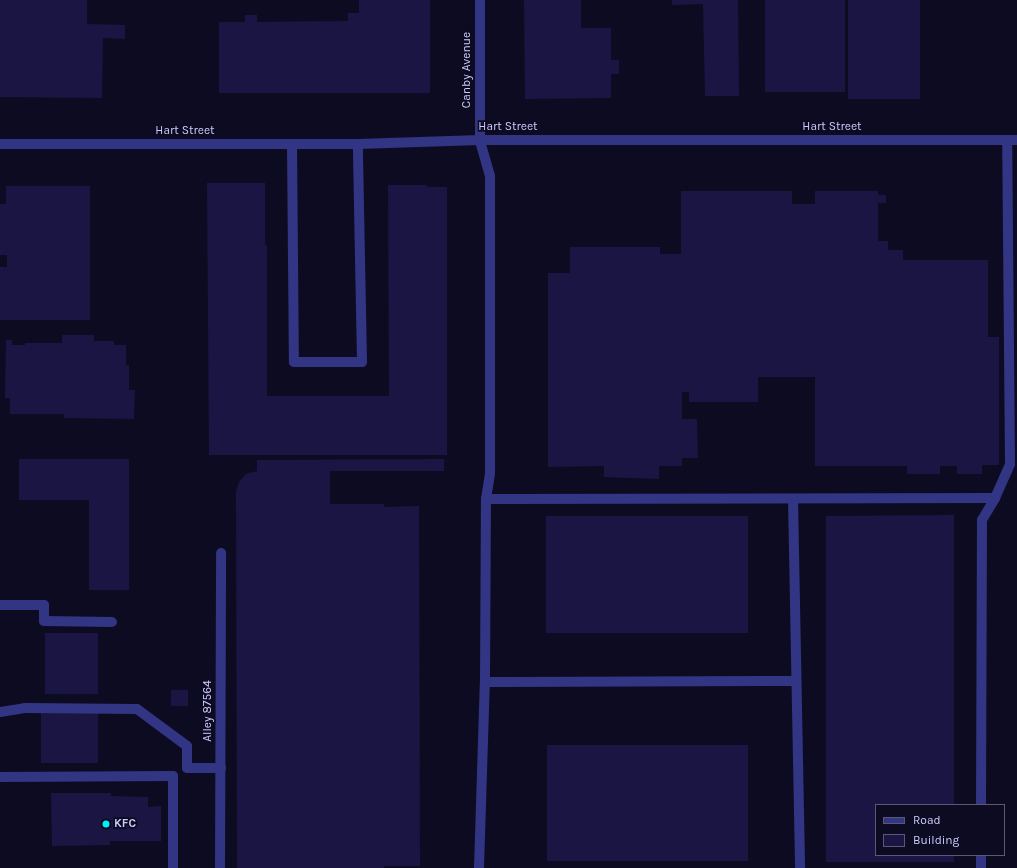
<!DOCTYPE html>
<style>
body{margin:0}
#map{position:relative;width:1017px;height:868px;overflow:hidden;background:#0d0b21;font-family:Karla,sans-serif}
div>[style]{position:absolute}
.building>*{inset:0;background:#1b1543;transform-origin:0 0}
.service>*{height:10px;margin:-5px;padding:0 5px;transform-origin:5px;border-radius:5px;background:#323584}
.minor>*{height:10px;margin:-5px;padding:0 5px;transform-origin:5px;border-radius:5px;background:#323584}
.tertiary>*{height:10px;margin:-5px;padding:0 5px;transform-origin:5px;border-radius:5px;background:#323584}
.dots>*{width:11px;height:11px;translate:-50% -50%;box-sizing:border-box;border:2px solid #0d0b21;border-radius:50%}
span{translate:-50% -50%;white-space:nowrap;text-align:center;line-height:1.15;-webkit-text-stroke:3.5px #0d0b21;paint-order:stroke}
.street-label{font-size:12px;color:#cccbff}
.poi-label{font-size:12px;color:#cccbff;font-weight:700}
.left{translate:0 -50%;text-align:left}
.legend{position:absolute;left:875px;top:804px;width:130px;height:52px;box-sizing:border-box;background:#0d0b21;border:1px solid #59587a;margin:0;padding:5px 7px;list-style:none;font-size:12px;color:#cccbff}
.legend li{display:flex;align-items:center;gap:8px;height:20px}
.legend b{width:20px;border:1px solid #59587a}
</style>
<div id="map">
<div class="building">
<i style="clip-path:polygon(0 0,87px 0,87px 24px,125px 25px,125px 39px,103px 38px,102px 98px,0 97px)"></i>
<i style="clip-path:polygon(359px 0,430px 0,430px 93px,219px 93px,219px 22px,245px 22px,245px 15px,257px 15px,257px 22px,348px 21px,348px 13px,359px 13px)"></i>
<i style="clip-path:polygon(524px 0,581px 0,581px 28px,611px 28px,611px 60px,619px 60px,619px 74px,611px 74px,611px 98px,525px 99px)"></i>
<i style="clip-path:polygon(672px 0,738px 0,739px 96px,705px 96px,703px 4px,672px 5px)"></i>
<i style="left:765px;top:0;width:80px;height:92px"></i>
<i style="left:848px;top:0;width:72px;height:99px"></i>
<i style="clip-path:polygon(207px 183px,265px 183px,265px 245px,267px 245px,267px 396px,389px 396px,388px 185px,427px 185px,427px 187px,447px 187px,447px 455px,209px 455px)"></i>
<i style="clip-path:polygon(6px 186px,90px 186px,90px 320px,0 320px,0 267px,7px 267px,7px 255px,0 255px,0 204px,6px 204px)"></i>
<i style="clip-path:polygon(681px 191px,792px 191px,792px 204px,815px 204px,815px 191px,878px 191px,878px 195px,886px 195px,886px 203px,878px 203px,878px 241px,888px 241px,888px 250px,903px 250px,903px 260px,988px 260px,988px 337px,999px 337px,999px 465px,982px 465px,982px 474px,957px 474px,957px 466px,940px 466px,940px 474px,907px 474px,907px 466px,815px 466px,815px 377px,758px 377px,758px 402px,689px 402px,689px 392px,682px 392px,682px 419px,697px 419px,698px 458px,682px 458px,682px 466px,659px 466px,659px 479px,604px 477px,604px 466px,548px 467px,548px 273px,570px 273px,570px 247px,660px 247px,660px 254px,681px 254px)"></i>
<i style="clip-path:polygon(62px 335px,94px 335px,94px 341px,114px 341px,114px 345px,126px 345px,126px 365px,129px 365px,129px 390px,135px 390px,134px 419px,64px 418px,64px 414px,10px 414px,10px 398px,5px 398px,6px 340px,12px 340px,12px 345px,25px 345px,25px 343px,62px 343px)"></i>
<i style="clip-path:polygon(19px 459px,129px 459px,129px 590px,89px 590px,89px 500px,19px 500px)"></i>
<i style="clip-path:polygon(444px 459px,444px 471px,330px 471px,330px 504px,384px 504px,384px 507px,419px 506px,420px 866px,384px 866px,384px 868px,237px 868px,236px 492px,239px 482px,246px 474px,257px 471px,257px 460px)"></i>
<i style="clip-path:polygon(954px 515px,954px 805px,876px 805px,876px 855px,954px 855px,954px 862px,826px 862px,826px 516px)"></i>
<i style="left:546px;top:516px;width:202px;height:117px"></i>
<i style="left:45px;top:633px;width:53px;height:61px"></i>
<i style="left:171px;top:690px;width:17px;height:16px"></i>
<i style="left:41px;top:713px;width:57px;height:50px"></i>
<i style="left:547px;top:745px;width:201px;height:116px"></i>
<i style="clip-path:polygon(51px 793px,111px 793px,111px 796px,148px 797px,148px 807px,161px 806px,161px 841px,110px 841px,110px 845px,52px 846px)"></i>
</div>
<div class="service">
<i style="left:292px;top:144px;width:218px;rotate:89.5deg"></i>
<i style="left:294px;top:362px;width:68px"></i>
<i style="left:362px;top:362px;width:218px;rotate:-91.1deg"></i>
<i style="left:486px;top:499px;width:509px;rotate:-0.11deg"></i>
<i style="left:793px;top:499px;width:369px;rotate:88.9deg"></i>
<i style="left:0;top:605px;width:44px"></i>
<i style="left:44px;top:605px;width:16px;rotate:90deg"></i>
<i style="left:44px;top:621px;width:68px;rotate:0.8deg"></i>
<i style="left:485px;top:682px;width:311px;rotate:-0.2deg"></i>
<i style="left:0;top:712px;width:25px;rotate:-9deg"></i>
<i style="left:25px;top:708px;width:112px;rotate:0.5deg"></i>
<i style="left:137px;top:709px;width:62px;rotate:36.5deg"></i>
<i style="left:187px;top:746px;width:22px;rotate:90deg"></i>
<i style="left:187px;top:768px;width:34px"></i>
<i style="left:0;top:777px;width:173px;rotate:-0.3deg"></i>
<i style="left:173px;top:776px;width:92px;rotate:90deg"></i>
<i style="left:981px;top:805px;width:285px;rotate:-89.8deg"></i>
<i style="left:982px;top:520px;width:26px;rotate:-59deg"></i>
<i style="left:995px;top:498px;width:37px;rotate:-66deg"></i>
<i style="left:1010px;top:464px;width:323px;rotate:-90.5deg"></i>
<i style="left:220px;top:868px;width:315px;rotate:-89.8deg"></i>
<i style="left:479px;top:868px;width:186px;rotate:-88.2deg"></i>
<i style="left:485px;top:682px;width:183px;rotate:-89.7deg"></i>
<i style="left:486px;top:499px;width:26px;rotate:-81deg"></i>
<i style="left:490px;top:473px;width:297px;rotate:-90deg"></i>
<i style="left:490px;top:176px;width:37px;rotate:-106deg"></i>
<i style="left:981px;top:868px;width:13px;rotate:-90deg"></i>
</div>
<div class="minor">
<i style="left:480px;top:0;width:140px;rotate:90deg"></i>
</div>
<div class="tertiary">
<i style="left:0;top:144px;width:358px"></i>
<i style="left:358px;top:144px;width:122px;rotate:-1.9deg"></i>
<i style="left:480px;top:140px;width:537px"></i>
</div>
<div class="dots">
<i style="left:106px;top:824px;background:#00f1f6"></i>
</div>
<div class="street-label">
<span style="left:467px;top:70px;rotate:-90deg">Canby Avenue</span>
<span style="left:508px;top:127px">Hart Street</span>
<span style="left:832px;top:127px">Hart Street</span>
<span style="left:185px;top:131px">Hart Street</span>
<span style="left:208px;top:711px;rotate:-90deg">Alley 87564</span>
</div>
<div class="poi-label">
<span class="left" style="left:114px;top:824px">KFC</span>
</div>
<ul class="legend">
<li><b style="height:5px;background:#323584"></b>Road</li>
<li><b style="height:11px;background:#1b1543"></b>Building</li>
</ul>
</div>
